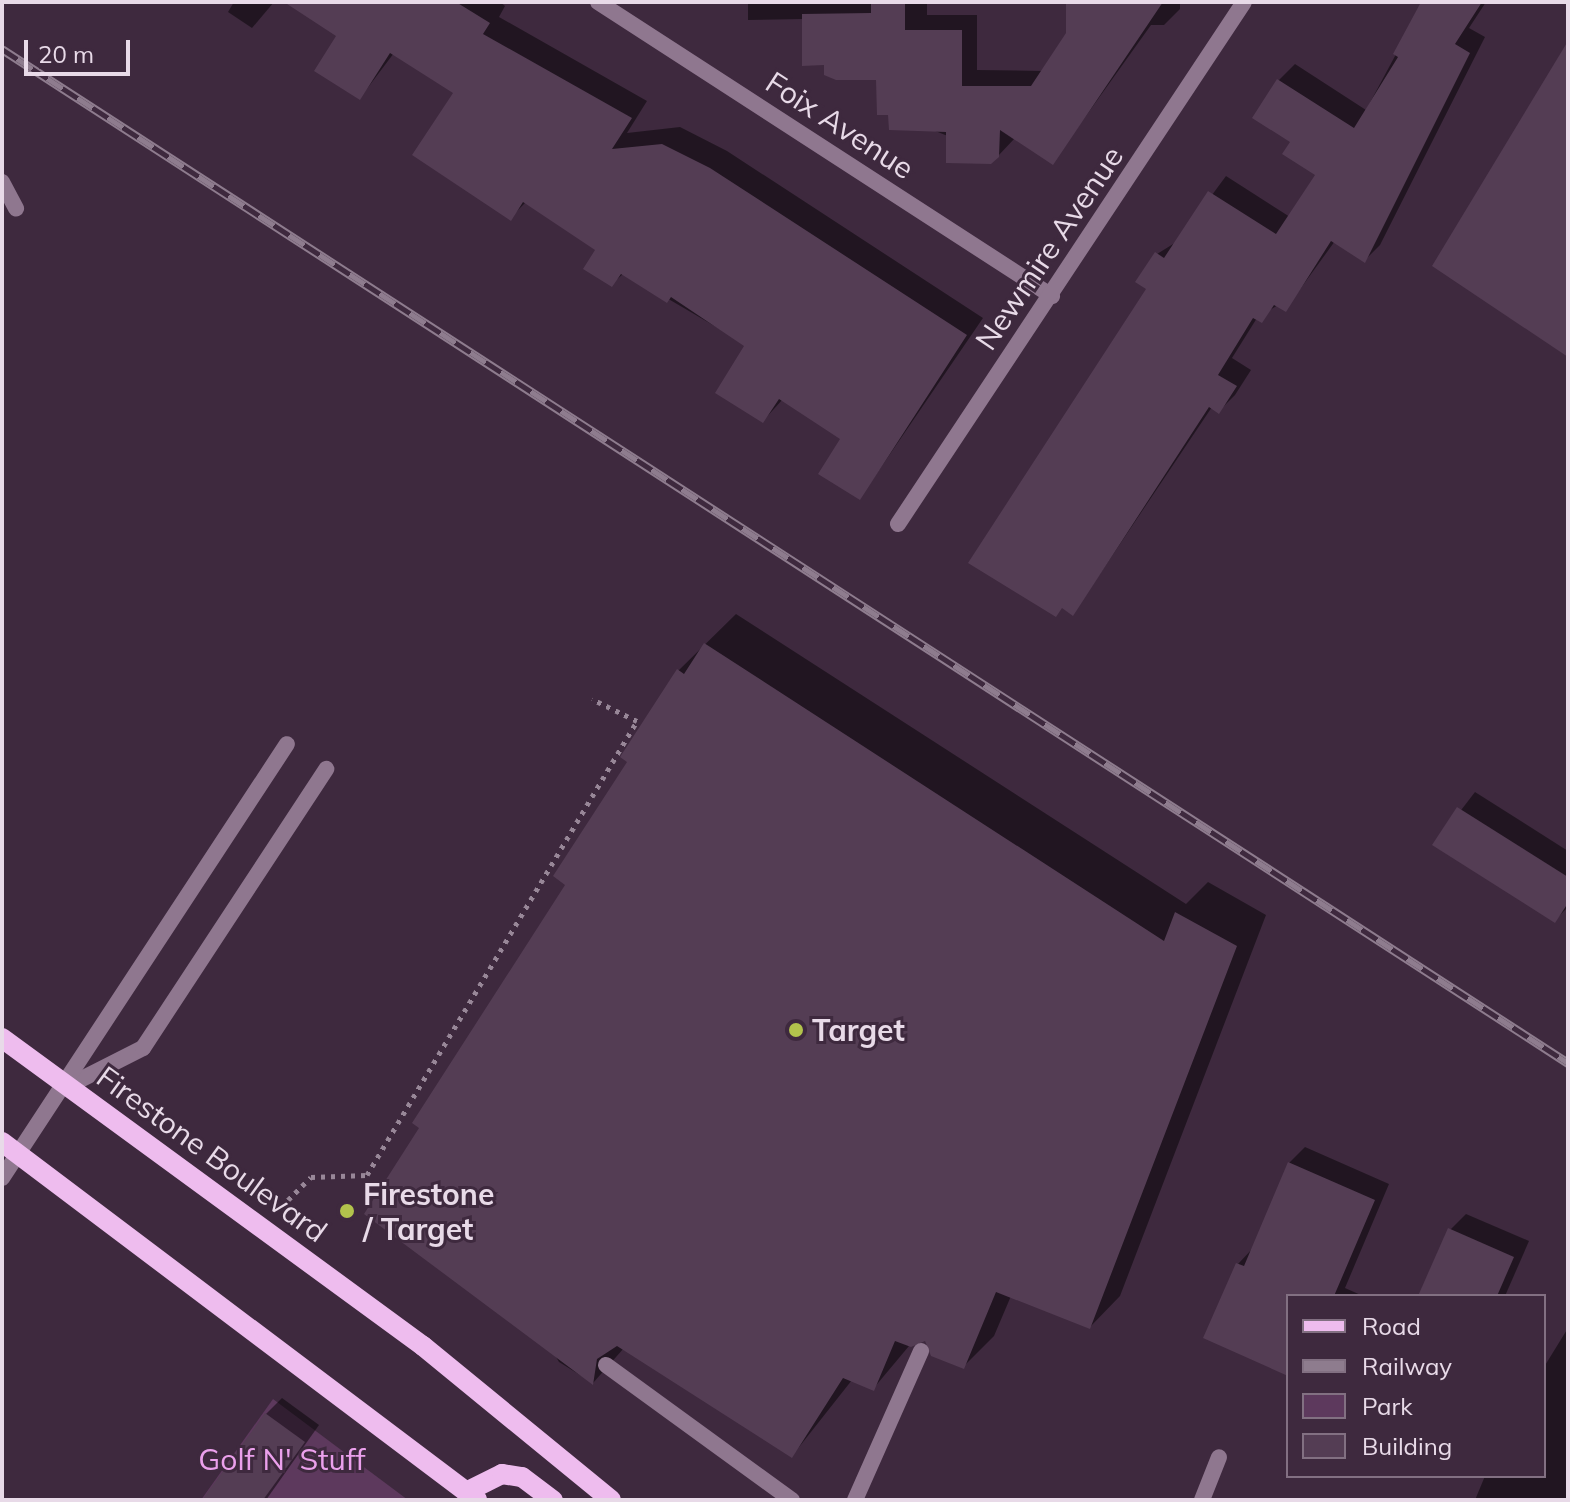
<!DOCTYPE html>
<style>
body{margin:0}
#map{position:relative;width:1570px;height:1502px;overflow:hidden;background:#3e293e;font-family:Mulish,sans-serif}
div>[style]{position:absolute}
.green>*{inset:0;background:#5d395d}
.shadow>*{inset:0;background:#0007}
.building>*{inset:0;background:#543d54}
.path>*{height:5px;margin-top:-2.5px;transform-origin:0;background:repeating-linear-gradient(90deg,#988798 0 4px,transparent 0 10px)}
.lane>*{height:16px;margin:-8px;padding:0 8px;transform-origin:8px;border-radius:8px;background:#8f778f}
.street>*{height:16px;margin:-8px;padding:0 8px;transform-origin:8px;border-radius:8px;background:#8f778f}
.primary>*{height:20px;margin:-10px;padding:0 10px;transform-origin:10px;border-radius:10px;background:#eebcee}
.rail>*{height:9px;margin-top:-4.5px;transform-origin:0;background:repeating-linear-gradient(90deg,#3e293e 0 18px,#8e7c8e 0 36px);box-sizing:border-box;border-block:2px solid #8e7c8e}
.dots>*{width:22px;height:22px;translate:-50% -50%;box-sizing:border-box;border:4px solid #3e293e;border-radius:50%}
span{translate:-50% -50%;white-space:nowrap;text-align:center;line-height:1.15;-webkit-text-stroke:6px #3e293e;paint-order:stroke}
.street-label{font-size:30px;color:#e8dae8}
.poi-label{font-size:30px;color:#e8dae8;font-weight:700}
.left{translate:0 -50%;text-align:left}
.park-label{font-size:30px;color:#eba0ec}
.frame{position:absolute;inset:0;border:4px solid #e8dae8;pointer-events:none}
.legend{position:absolute;left:1286px;top:1294px;width:260px;height:184px;box-sizing:border-box;background:#3e293e;border:2px solid #827082;margin:0;padding:10px 14px;list-style:none;font-size:24px;color:#e8dae8}
.legend li{display:flex;align-items:center;gap:16px;height:40px}
.legend b{width:40px;border:2px solid #827082}
.scale{position:absolute;left:24px;top:40px;width:106px;height:36px;box-sizing:border-box;border:4px solid #e8dae8;border-top:0;padding-left:10px;font-size:24px;line-height:28px;white-space:nowrap;color:#e8dae8;-webkit-text-stroke:6px #3e293e;paint-order:stroke}
</style>
<div id="map">
<div class="green">
<i style="clip-path:polygon(273px 1399px,408px 1500px,201px 1500px)"></i>
</div>
<div class="shadow">
<i style="clip-path:polygon(234px 2px,274px 2px,252px 28px,228px 12px)"></i>
<i style="clip-path:polygon(287px 2px,500px 2px,505px 6px,499px 17px,647px 101px,627px 133px,680px 127px,727px 151px,983px 318px,860px 498px,843px 439px,783px 399px,763px 421px,747px 345px,624px 273px,612px 284px,597px 249px,526px 202px,510px 218px,456px 92px,394px 53px,360px 98px,339px 35px)"></i>
<i style="clip-path:polygon(748px 2px,927px 2px,927px 15px,977px 15px,977px 70px,1044px 71px,1068px 34px,1068px 2px,1180px 2px,1180px 9px,1164px 25px,1151px 25px,1053px 162px,1015px 138px,998px 156px,890px 113px,877px 78px,826px 63px,804px 19px,748px 20px)"></i>
<i style="clip-path:polygon(1424px 2px,1486px 2px,1469px 28px,1485px 37px,1380px 245px,1365px 260px,1335px 241px,1285px 310px,1278px 305px,1257px 318px,1232px 358px,1251px 370px,1235px 395px,1219px 411px,1212px 407px,1073px 614px,1157px 254px,1178px 241px,1226px 176px,1290px 217px,1318px 174px,1293px 141px,1279px 80px,1295px 64px,1366px 110px)"></i>
<i style="clip-path:polygon(736px 614px,1186px 904px,1208px 882px,1266px 915px,1120px 1296px,1090px 1327px,1011px 1296px,994px 1336px,963px 1367px,926px 1338px,909px 1346px,873px 1389px,852px 1380px,792px 1456px,624px 1348px,593px 1383px,559px 1362px,422px 1127px,568px 884px,679px 670px)"></i>
<i style="clip-path:polygon(1475px 792px,1568px 851px,1568px 907px,1554px 921px,1435px 844px)"></i>
<i style="clip-path:polygon(1305px 1147px,1389px 1184px,1345px 1288px,1363px 1296px,1288px 1296px,1288px 1373px,1238px 1264px,1254px 1247px,1289px 1163px)"></i>
<i style="clip-path:polygon(1466px 1214px,1529px 1241px,1505px 1296px,1420px 1296px,1450px 1230px)"></i>
<i style="clip-path:polygon(1568px 1328px,1568px 1500px,1475px 1500px,1485px 1476px,1544px 1476px,1544px 1367px)"></i>
<i style="clip-path:polygon(282px 1398px,319px 1425px,266px 1500px,225px 1500px,266px 1414px)"></i>
</div>
<div class="building">
<i style="clip-path:polygon(284px 2px,456px 2px,490px 23px,483px 34px,632px 118px,612px 149px,662px 144px,710px 168px,967px 335px,860px 500px,818px 474px,840px 439px,779px 399px,763px 423px,715px 393px,744px 346px,671px 297px,667px 303px,621px 274px,612px 287px,583px 269px,595px 250px,523px 202px,511px 221px,412px 155px,453px 93px,390px 53px,360px 100px,314px 71px,336px 36px)"></i>
<i style="clip-path:polygon(871px 2px,905px 2px,905px 30px,962px 30px,962px 86px,1031px 86px,1066px 33px,1066px 2px,1163px 2px,1053px 165px,1000px 130px,999px 157px,991px 164px,946px 163px,946px 132px,889px 130px,888px 115px,877px 115px,876px 80px,836px 80px,824px 75px,824px 65px,802px 66px,802px 14px,871px 13px)"></i>
<i style="clip-path:polygon(1421px 2px,1482px 2px,1455px 44px,1470px 53px,1365px 263px,1331px 241px,1286px 312px,1274px 305px,1262px 323px,1253px 318px,1218px 375px,1237px 386px,1219px 414px,1209px 407px,1073px 616px,1062px 608px,1056px 617px,968px 563px,1146px 289px,1135px 282px,1155px 252px,1164px 258px,1208px 191px,1276px 234px,1315px 175px,1282px 154px,1290px 142px,1252px 118px,1277px 79px,1354px 128px,1398px 57px,1393px 54px)"></i>
<i style="clip-path:polygon(1568px 41px,1568px 357px,1432px 266px)"></i>
<i style="clip-path:polygon(704px 643px,1164px 941px,1175px 912px,1237px 946px,1090px 1329px,996px 1292px,964px 1369px,931px 1356px,925px 1341px,911px 1347px,895px 1341px,874px 1391px,843px 1378px,792px 1458px,617px 1346px,597px 1359px,593px 1385px,364px 1214px,419px 1128px,412px 1123px,565px 885px,553px 876px,627px 762px,620px 757px,677px 669px,684px 674px)"></i>
<i style="clip-path:polygon(1457px 807px,1568px 877px,1568px 903px,1555px 923px,1432px 845px)"></i>
<i style="clip-path:polygon(1288px 1162px,1375px 1200px,1334px 1296px,1288px 1296px,1288px 1376px,1203px 1338px,1236px 1263px,1244px 1266px)"></i>
<i style="clip-path:polygon(1448px 1228px,1514px 1257px,1497px 1296px,1418px 1296px)"></i>
<i style="clip-path:polygon(265px 1413px,305px 1442px,263px 1500px,202px 1500px)"></i>
</div>
<div class="path">
<i style="left:281px;top:1207px;width:42px;rotate:-45deg"></i>
<i style="left:311px;top:1177px;width:56px;rotate:-2deg"></i>
<i style="left:367px;top:1175px;width:528px;rotate:-59.26deg"></i>
<i style="left:637px;top:721px;width:50px;rotate:-153.9deg"></i>
</div>
<div class="lane">
<i style="left:2px;top:182px;width:30px;rotate:62deg"></i>
<i style="left:68px;top:1086px;width:84px;rotate:-26.9deg"></i>
<i style="left:143px;top:1048px;width:334px;rotate:-56.7deg"></i>
<i style="left:2px;top:1178px;width:519px;rotate:-56.71deg"></i>
<i style="left:606px;top:1365px;width:230px;rotate:36deg"></i>
<i style="left:855px;top:1500px;width:163px;rotate:-66.1deg"></i>
<i style="left:1202px;top:1500px;width:46px;rotate:-68.4deg"></i>
</div>
<div class="street">
<i style="left:598px;top:2px;width:541px;rotate:32.93deg"></i>
<i style="left:898px;top:524px;width:626px;rotate:-56.46deg"></i>
</div>
<div class="primary">
<i style="left:2px;top:1038px;width:522px;rotate:36.19deg"></i>
<i style="left:423px;top:1346px;width:243px;rotate:39.3deg"></i>
<i style="left:2px;top:1142px;width:595px;rotate:37deg"></i>
<i style="left:466px;top:1492px;width:40px;rotate:-26.6deg"></i>
<i style="left:502px;top:1474px;width:20px;rotate:9deg"></i>
<i style="left:522px;top:1477px;width:39px;rotate:37deg"></i>
</div>
<div class="rail">
<i style="left:2px;top:49px;width:1866px;rotate:32.92deg"></i>
</div>
<div class="dots">
<i style="left:796px;top:1030px;background:#b2c34c"></i>
<i style="left:347px;top:1211px;background:#b2c34c"></i>
</div>
<div class="street-label">
<span style="left:840px;top:125px;rotate:33deg">Foix Avenue</span>
<span style="left:1049px;top:248px;rotate:-56deg">Newmire Avenue</span>
<span style="left:212px;top:1154px;rotate:36deg">Firestone Boulevard</span>
</div>
<div class="poi-label">
<span class="left" style="left:812px;top:1030px">Target</span>
<span class="left" style="left:363px;top:1211px">Firestone<br>/ Target</span>
</div>
<div class="park-label">
<span style="left:282px;top:1459px">Golf N' Stuff</span>
</div>
<div class="frame"></div>
<ul class="legend">
<li><b style="height:10px;background:#eebcee"></b>Road</li>
<li><b style="height:10px;background:#8e7c8e"></b>Railway</li>
<li><b style="height:22px;background:#5d395d"></b>Park</li>
<li><b style="height:22px;background:#543d54"></b>Building</li>
</ul>
<div class="scale">20 m</div>
</div>
